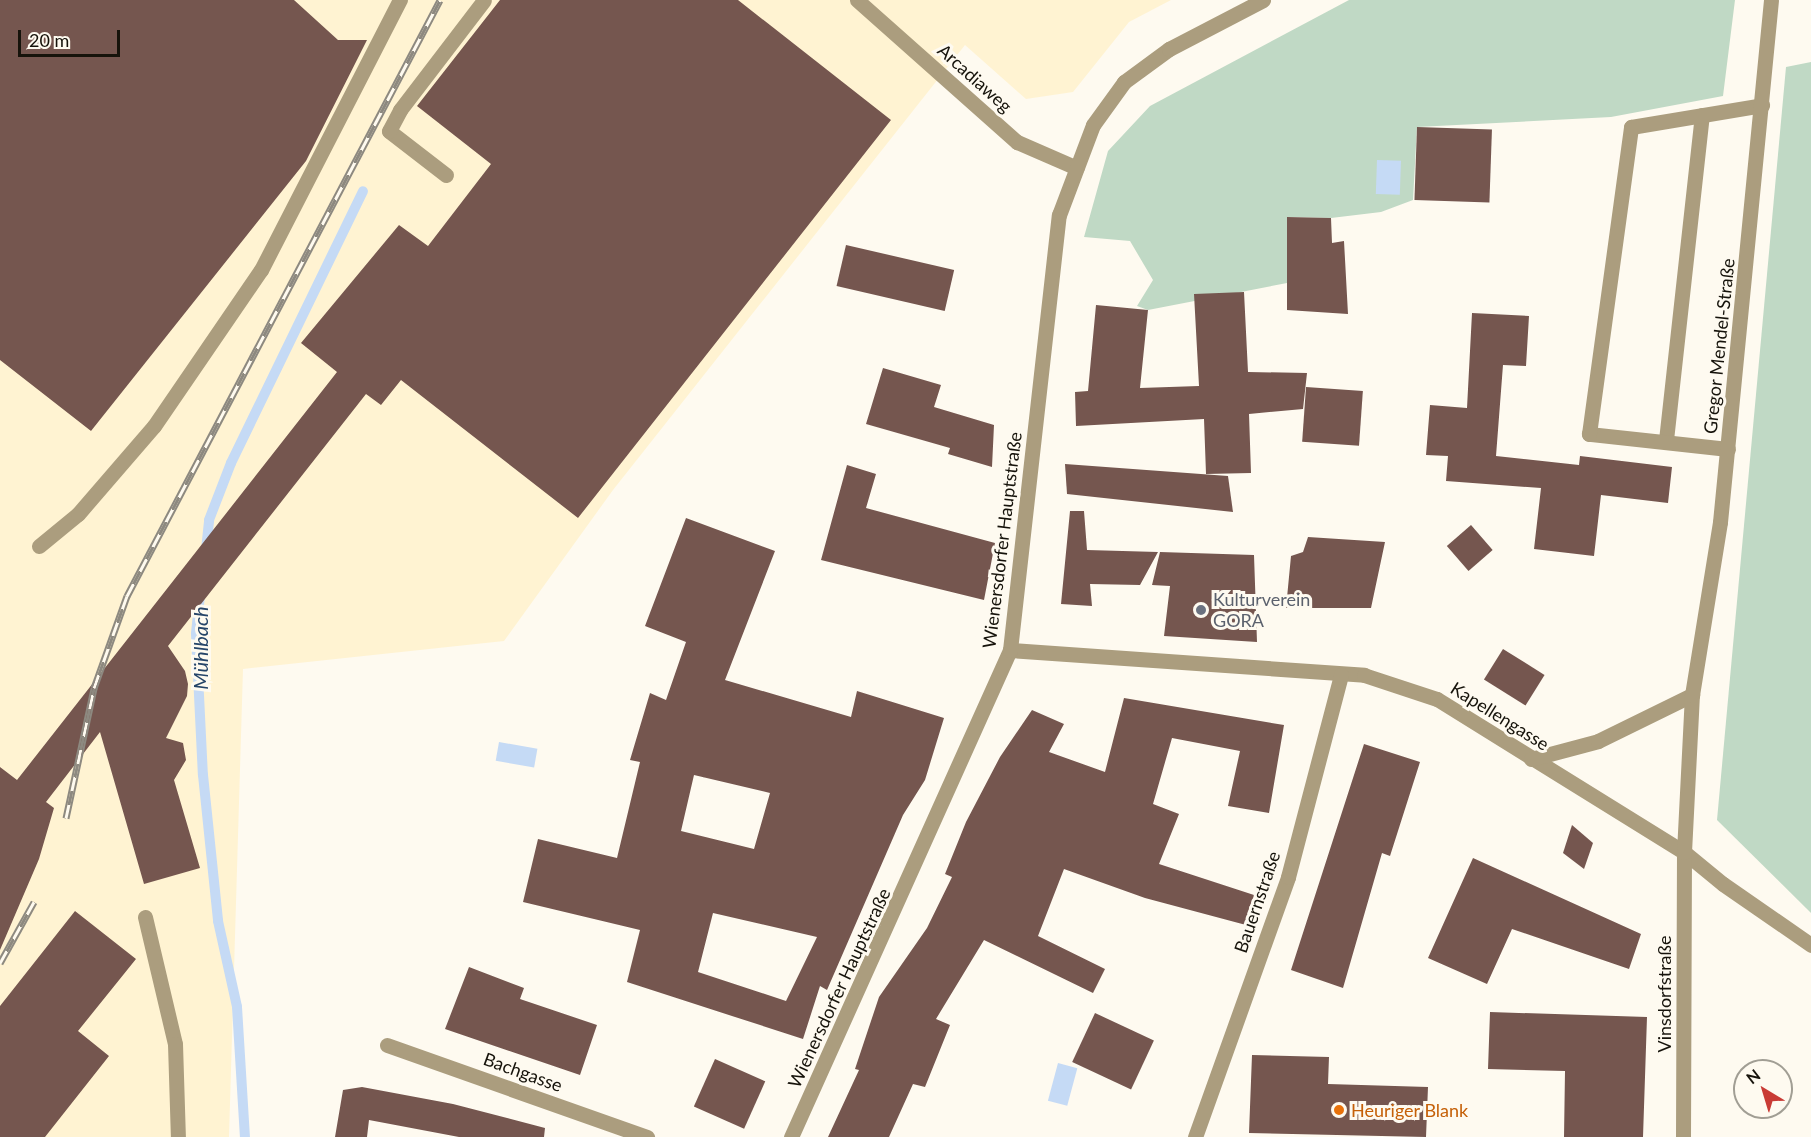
<!DOCTYPE html>
<meta charset="utf-8">
<style>
body{margin:0}
#map{position:relative;width:1811px;height:1137px;overflow:hidden;background:#fefaf0;font-family:Lato,sans-serif}
div>[style]{position:absolute}
.built>*{inset:0;background:#fff3d2}
.green>*{inset:0;background:#c0d9c5}
.water>*{inset:0;background:#c5daf5;transform-origin:0 0}
.stream>*{height:10px;margin:-5px;padding:0 5px;transform-origin:5px;border-radius:5px;background:#c5daf5}
.building>*{inset:0;background:#75564f;transform-origin:0 0}
.minor>*{height:15px;margin:-7.5px;padding:0 7.5px;transform-origin:7.5px;border-radius:7.5px;background:#ab9d7e}
.rail>*{height:7px;margin-top:-3.5px;transform-origin:0;background:repeating-linear-gradient(90deg,#fefaf0 0 14px,#8d8980 0 28px);box-sizing:border-box;border-block:2px solid #8d8980}
.dots>*{width:16px;height:16px;translate:-50% -50%;box-sizing:border-box;border:3px solid #fefaf0;border-radius:50%}
span{translate:-50% -50%;white-space:nowrap;text-align:center;line-height:1.15;-webkit-text-stroke:6px #fefaf0;paint-order:stroke}
.street-label{font-size:18px;color:#16130b}
.worship-label{font-size:18px;color:#5b616d}
.left{translate:0 -50%;text-align:left}
.food-label{font-size:18px;color:#c56008}
.water-label{font-size:20px;color:#254468;font-style:italic}
.north{position:absolute;left:1733px;top:1059px;width:60px;height:60px;box-sizing:border-box;background:#fefaf0;border:2px solid #a19e94;border-radius:50%;rotate:322deg;font-size:16px;font-weight:700;line-height:24px;text-align:center;color:#16130b}
.north::after{content:'';display:block;margin:auto;width:21px;height:27px;background:#c93b35;clip-path:polygon(50% 0,100% 100%,50% 72%,0 100%)}
.scale{position:absolute;left:18px;top:30px;width:102px;height:27px;box-sizing:border-box;border:3px solid #16130b;border-top:0;padding-left:8px;font-size:18px;line-height:21px;white-space:nowrap;color:#16130b;-webkit-text-stroke:4px #fefaf0;paint-order:stroke}
</style>
<div id="map">
<div class="built">
<i style="clip-path:polygon(0 0,1171px 0,1129px 22px,1073px 92px,1026px 99px,965px 45px,613px 490px,504px 641px,243px 669px,229px 1137px,0 1137px)"></i>
</div>
<div class="green">
<i style="clip-path:polygon(1349px 0,1735px 0,1723px 96px,1611px 117px,1417px 127px,1413px 200px,1381px 212px,1331px 218px,1288px 217px,1287px 283px,1148px 310px,1137px 306px,1153px 280px,1130px 241px,1084px 237px,1108px 151px,1150px 106px)"></i>
<i style="clip-path:polygon(1811px 62px,1811px 913px,1717px 820px,1786px 67px)"></i>
</div>
<div class="water">
<i style="left:1377px;top:160px;width:24px;height:34px;rotate:2deg"></i>
<i style="left:499px;top:742px;width:39px;height:19px;rotate:10deg"></i>
<i style="left:1058px;top:1063px;width:20px;height:39px;rotate:15deg"></i>
</div>
<div class="stream">
<i style="left:206px;top:550px;width:30px;rotate:-84deg"></i>
<i style="left:209px;top:520px;width:61px;rotate:-68.9deg"></i>
<i style="left:231px;top:463px;width:302px;rotate:-64.1deg"></i>
<i style="left:200px;top:595px;width:39px;rotate:96deg"></i>
<i style="left:196px;top:634px;width:141px;rotate:87.2deg"></i>
<i style="left:203px;top:775px;width:147px;rotate:84.1deg"></i>
<i style="left:218px;top:921px;width:88px;rotate:77.5deg"></i>
<i style="left:237px;top:1007px;width:130px;rotate:86.5deg"></i>
</div>
<div class="building">
<i style="clip-path:polygon(0 0,294px 0,338px 40px,367px 40px,306px 161px,91px 431px,0 360px)"></i>
<i style="clip-path:polygon(500px 0,738px 0,891px 120px,578px 518px,401px 380px,381px 405px,366px 394px,168px 646px,185px 671px,188px 684px,187px 696px,166px 738px,183px 743px,186px 760px,174px 780px,200px 868px,144px 884px,100px 732px,46px 802px,54px 808px,39px 859px,0 950px,0 767px,17px 780px,337px 372px,301px 343px,399px 225px,428px 246px,491px 164px,417px 106px)"></i>
<i style="left:1417px;top:127px;width:75px;height:73px;rotate:2deg"></i>
<i style="clip-path:polygon(1287px 217px,1331px 218px,1332px 243px,1344px 241px,1348px 314px,1287px 310px)"></i>
<i style="left:846px;top:245px;width:111px;height:42px;rotate:13deg"></i>
<i style="clip-path:polygon(1244px 292px,1248px 372px,1307px 373px,1303px 409px,1249px 414px,1251px 473px,1206px 474px,1204px 419px,1076px 426px,1075px 392px,1088px 391px,1096px 305px,1148px 310px,1140px 388px,1199px 386px,1194px 294px)"></i>
<i style="clip-path:polygon(1472px 313px,1529px 316px,1526px 366px,1503px 365px,1496px 456px,1579px 465px,1580px 456px,1672px 467px,1668px 503px,1601px 495px,1594px 556px,1534px 549px,1541px 488px,1446px 481px,1448px 456px,1426px 455px,1430px 405px,1467px 408px)"></i>
<i style="clip-path:polygon(883px 368px,941px 385px,934px 407px,994px 425px,992px 467px,948px 454px,950px 448px,866px 424px)"></i>
<i style="left:1306px;top:387px;width:57px;height:55px;rotate:4deg"></i>
<i style="clip-path:polygon(1065px 464px,1228px 476px,1233px 512px,1067px 494px)"></i>
<i style="clip-path:polygon(847px 465px,876px 474px,866px 508px,995px 543px,984px 600px,821px 560px)"></i>
<i style="clip-path:polygon(1070px 511px,1084px 511px,1087px 550px,1158px 552px,1140px 585px,1090px 584px,1092px 606px,1061px 604px)"></i>
<i style="clip-path:polygon(evenodd,686px 518px,775px 551px,725px 680px,851px 717px,857px 691px,944px 718px,925px 780px,903px 815px,827px 990px,820px 986px,803px 1039px,627px 982px,640px 930px,523px 902px,538px 839px,617px 858px,640px 762px,630px 760px,650px 693px,666px 700px,686px 642px,645px 626px,686px 518px,694px 775px,770px 793px,754px 849px,681px 831px,694px 775px,686px 518px,713px 913px,817px 937px,786px 1001px,698px 972px,713px 913px)"></i>
<i style="left:1471px;top:525px;width:33px;height:32px;rotate:49deg"></i>
<i style="clip-path:polygon(1308px 537px,1385px 542px,1371px 608px,1286px 608px,1291px 556px,1303px 552px)"></i>
<i style="clip-path:polygon(1160px 552px,1254px 555px,1257px 642px,1164px 636px,1170px 586px,1152px 585px)"></i>
<i style="left:1503px;top:649px;width:49px;height:36px;rotate:32deg"></i>
<i style="clip-path:polygon(1124px 698px,1284px 725px,1269px 813px,1228px 806px,1240px 751px,1172px 738px,1153px 804px,1179px 814px,1159px 864px,1254px 895px,1246px 925px,1145px 898px,1064px 869px,1038px 936px,1105px 969px,1093px 993px,984px 940px,936px 1019px,950px 1025px,925px 1087px,913px 1084px,889px 1137px,828px 1137px,859px 1070px,855px 1069px,879px 997px,927px 928px,952px 877px,945px 874px,966px 822px,1000px 757px,1032px 710px,1064px 724px,1049px 752px,1105px 772px)"></i>
<i style="clip-path:polygon(1364px 744px,1420px 762px,1390px 856px,1382px 853px,1343px 988px,1291px 970px)"></i>
<i style="clip-path:polygon(1572px 825px,1593px 843px,1584px 869px,1563px 853px)"></i>
<i style="clip-path:polygon(1473px 858px,1641px 934px,1629px 969px,1512px 929px,1487px 984px,1428px 958px)"></i>
<i style="clip-path:polygon(75px 911px,136px 959px,78px 1031px,109px 1056px,45px 1137px,0 1137px,0 1006px)"></i>
<i style="clip-path:polygon(469px 967px,524px 988px,520px 999px,597px 1025px,580px 1075px,445px 1029px)"></i>
<i style="clip-path:polygon(1490px 1012px,1647px 1017px,1643px 1137px,1564px 1137px,1565px 1071px,1488px 1069px)"></i>
<i style="left:1095px;top:1013px;width:65px;height:54px;rotate:25deg"></i>
<i style="clip-path:polygon(1252px 1055px,1329px 1057px,1328px 1084px,1428px 1087px,1426px 1137px,1249px 1133px)"></i>
<i style="left:715px;top:1059px;width:55px;height:52px;rotate:24deg"></i>
<i style="clip-path:polygon(362px 1087px,453px 1104px,545px 1128px,544px 1137px,459px 1137px,369px 1120px,367px 1137px,335px 1137px,343px 1090px)"></i>
</div>
<div class="minor">
<i style="left:857px;top:0;width:214px;rotate:41.6deg"></i>
<i style="left:1017px;top:142px;width:65px;rotate:23.4deg"></i>
<i style="left:446px;top:175px;width:72px;rotate:-142.3deg"></i>
<i style="left:389px;top:131px;width:24px;rotate:-62deg"></i>
<i style="left:400px;top:110px;width:138px;rotate:-52.6deg"></i>
<i style="left:1666px;top:440px;width:327px;rotate:-83.7deg"></i>
<i style="left:1728px;top:449px;width:140px;rotate:-173.8deg"></i>
<i style="left:1589px;top:434px;width:310px;rotate:-82.2deg"></i>
<i style="left:1631px;top:127px;width:133px;rotate:-9.5deg"></i>
<i style="left:39px;top:546px;width:50px;rotate:-39.4deg"></i>
<i style="left:78px;top:514px;width:116px;rotate:-49.2deg"></i>
<i style="left:154px;top:426px;width:189px;rotate:-55.6deg"></i>
<i style="left:261px;top:270px;width:304px;rotate:-62.8deg"></i>
<i style="left:1010px;top:650px;width:355px;rotate:4deg"></i>
<i style="left:1364px;top:675px;width:77px;rotate:18.2deg"></i>
<i style="left:1437px;top:699px;width:291px;rotate:31.8deg"></i>
<i style="left:1684px;top:852px;width:50px;rotate:39.4deg"></i>
<i style="left:1723px;top:884px;width:107px;rotate:34.7deg"></i>
<i style="left:1531px;top:759px;width:69px;rotate:-15deg"></i>
<i style="left:1598px;top:741px;width:105px;rotate:-26.1deg"></i>
<i style="left:145px;top:917px;width:130px;rotate:76.7deg"></i>
<i style="left:175px;top:1044px;width:93px;rotate:88.2deg"></i>
<i style="left:387px;top:1045px;width:276px;rotate:19.5deg"></i>
<i style="left:791px;top:1137px;width:534px;rotate:-65.79deg"></i>
<i style="left:1010px;top:650px;width:438px;rotate:-83.6deg"></i>
<i style="left:1059px;top:215px;width:96px;rotate:-69.3deg"></i>
<i style="left:1093px;top:125px;width:53px;rotate:-54.2deg"></i>
<i style="left:1124px;top:82px;width:56px;rotate:-36.3deg"></i>
<i style="left:1169px;top:49px;width:106px;rotate:-27.5deg"></i>
<i style="left:1195px;top:1137px;width:276px;rotate:-70.3deg"></i>
<i style="left:1288px;top:877px;width:209px;rotate:-75.3deg"></i>
<i style="left:1683px;top:1137px;width:285px;rotate:-89.8deg"></i>
<i style="left:1684px;top:852px;width:157px;rotate:-87.1deg"></i>
<i style="left:1692px;top:695px;width:175px;rotate:-80.8deg"></i>
<i style="left:1720px;top:522px;width:524px;rotate:-84.42deg"></i>
</div>
<div class="rail">
<i style="left:66px;top:818px;width:133px;rotate:-77.8deg"></i>
<i style="left:94px;top:688px;width:98px;rotate:-70.3deg"></i>
<i style="left:127px;top:596px;width:673px;rotate:-62.29deg"></i>
<i style="left:0;top:963px;width:70px;rotate:-60.9deg"></i>
</div>
<div class="dots">
<i style="left:1201px;top:610px;background:#6b7280"></i>
<i style="left:1339px;top:1110px;background:#e8710a"></i>
</div>
<div class="street-label">
<span style="left:975px;top:78px;rotate:42deg">Arcadiaweg</span>
<span style="left:1719px;top:346px;rotate:-84deg">Gregor Mendel-Straße</span>
<span style="left:1002px;top:540px;rotate:-83deg">Wienersdorfer Hauptstraße</span>
<span style="left:1500px;top:716px;rotate:32deg">Kapellengasse</span>
<span style="left:1257px;top:902px;rotate:-71deg">Bauernstraße</span>
<span style="left:839px;top:988px;rotate:-65deg">Wienersdorfer Hauptstraße</span>
<span style="left:1664px;top:994px;rotate:-90deg">Vinsdorfstraße</span>
<span style="left:523px;top:1072px;rotate:20deg">Bachgasse</span>
</div>
<div class="worship-label">
<span class="left" style="left:1213px;top:610px">Kulturverein<br>GORA</span>
</div>
<div class="food-label">
<span class="left" style="left:1351px;top:1110px">Heuriger Blank</span>
</div>
<div class="water-label">
<span style="left:200px;top:648px;rotate:-90deg">Mühlbach</span>
</div>
<div class="north">N</div>
<div class="scale">20 m</div>
</div>
